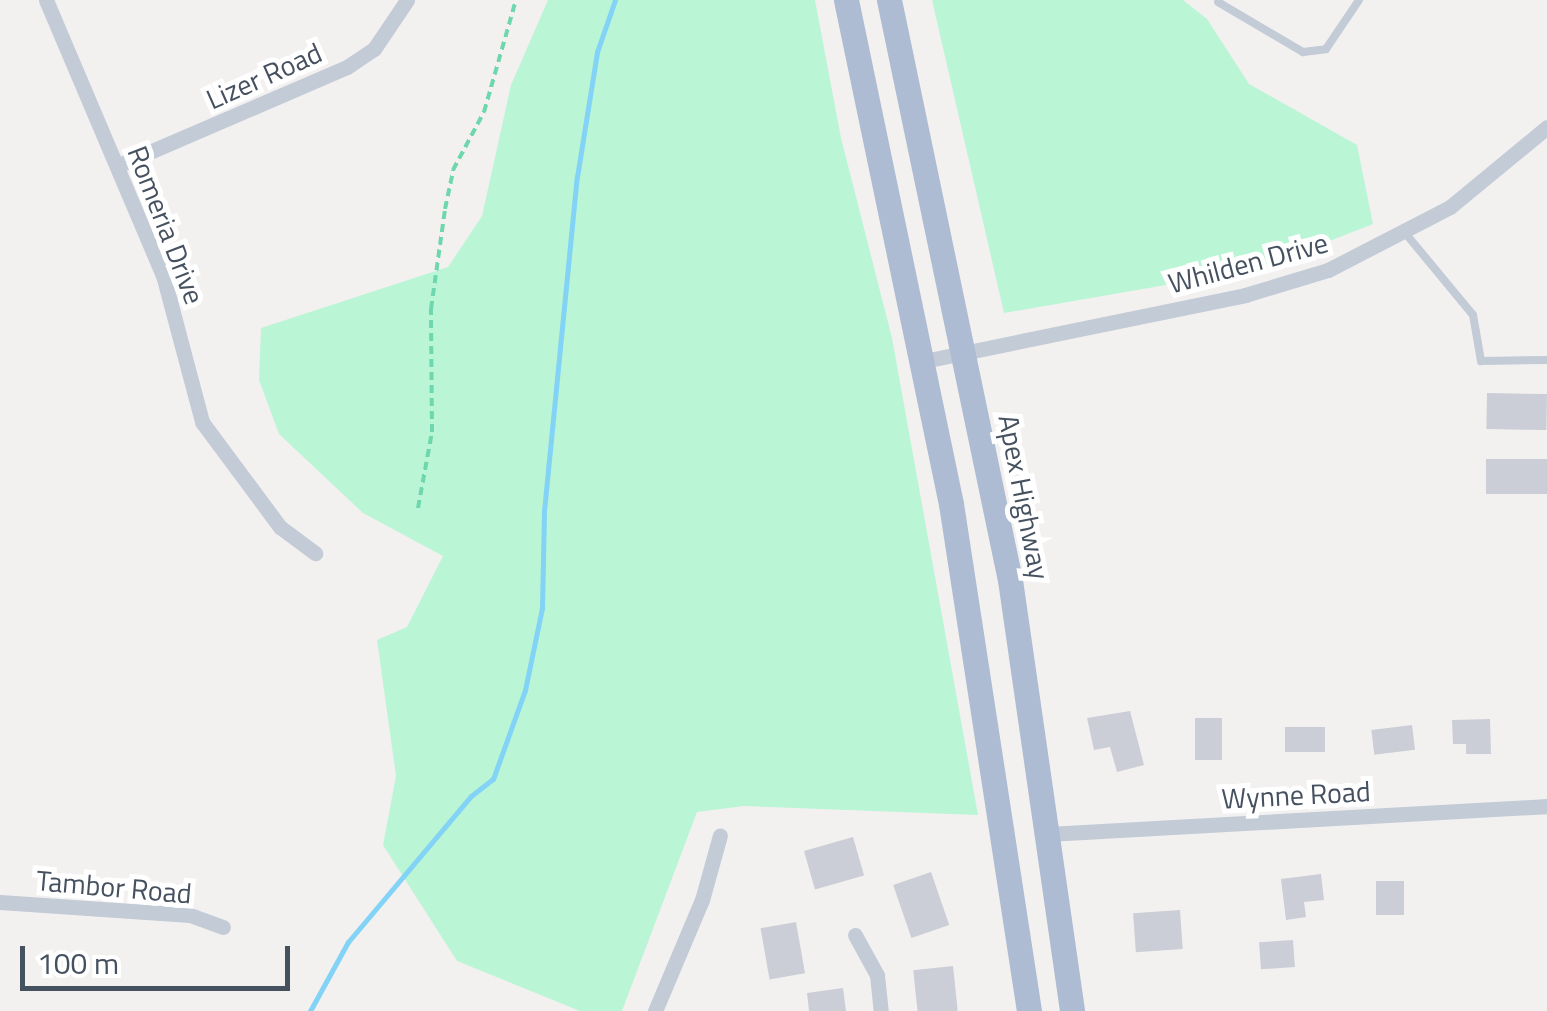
<!DOCTYPE html>
<style>
body{margin:0}
#map{position:relative;width:1547px;height:1011px;overflow:hidden;background:#f3f0f0;font-family:"Titillium Web",sans-serif}
div>[style]{position:absolute}
.green>*{inset:0;background:#baf5d6}
.stream>*{height:5px;margin:-2.5px;padding:0 2.5px;transform-origin:2.5px;border-radius:2.5px;background:#82d3f6}
.building>*{inset:0;background:#cbced6;transform-origin:0 0}
.path>*{height:4px;margin-top:-2px;transform-origin:0;background:repeating-linear-gradient(90deg,#6ed7ad 0 8px,transparent 0 13px)}
.service>*{height:8px;margin:-4px;padding:0 4px;transform-origin:4px;border-radius:4px;background:#c2cbd6}
.minor>*{height:15px;margin:-7.5px;padding:0 7.5px;transform-origin:7.5px;border-radius:7.5px;background:#c2cbd6}
.primary>*{height:25px;margin:-12.5px;padding:0 12.5px;transform-origin:12.5px;border-radius:12.5px;background:#adbcd2}
span{translate:-50% -50%;white-space:nowrap;text-align:center;line-height:1.15;-webkit-text-stroke:10px #fff;paint-order:stroke}
.street-label{font-size:28px;color:#465160}
.scale{position:absolute;left:20px;top:946px;width:270px;height:45px;box-sizing:border-box;border:5px solid #465160;border-top:0;padding-left:12px;font-size:30px;line-height:35px;white-space:nowrap;color:#465160;-webkit-text-stroke:8px #fff;paint-order:stroke}
</style>
<div id="map">
<div class="green">
<i style="clip-path:polygon(548px 0,815px 0,841px 138px,892px 338px,978px 815px,744px 806px,697px 812px,622px 1011px,580px 1011px,457px 961px,383px 845px,396px 776px,377px 640px,407px 627px,443px 556px,363px 513px,279px 434px,259px 380px,261px 328px,448px 267px,482px 216px,511px 85px)"></i>
<i style="clip-path:polygon(932px 0,1183px 0,1207px 19px,1249px 84px,1357px 145px,1373px 224px,1258px 269px,1004px 313px)"></i>
</div>
<div class="stream">
<i style="left:310px;top:1011px;width:79px;rotate:-61.2deg"></i>
<i style="left:348px;top:942px;width:191px;rotate:-49.9deg"></i>
<i style="left:471px;top:796px;width:28px;rotate:-38deg"></i>
<i style="left:493px;top:779px;width:95px;rotate:-70.2deg"></i>
<i style="left:525px;top:690px;width:84px;rotate:-78.3deg"></i>
<i style="left:542px;top:608px;width:97px;rotate:-88.8deg"></i>
<i style="left:544px;top:511px;width:336px;rotate:-84.4deg"></i>
<i style="left:577px;top:177px;width:127px;rotate:-80.9deg"></i>
<i style="left:597px;top:52px;width:55px;rotate:-70.9deg"></i>
</div>
<div class="building">
<i style="left:1487px;top:393px;width:60px;height:36px;rotate:1deg"></i>
<i style="left:1486px;top:459px;width:61px;height:35px"></i>
<i style="clip-path:polygon(1130px 711px,1144px 765px,1117px 772px,1110px 747px,1094px 750px,1087px 718px)"></i>
<i style="left:1195px;top:718px;width:27px;height:42px"></i>
<i style="clip-path:polygon(1490px 719px,1491px 754px,1466px 754px,1466px 744px,1453px 744px,1452px 720px)"></i>
<i style="left:1412px;top:725px;width:25px;height:41px;rotate:83deg"></i>
<i style="left:1285px;top:727px;width:40px;height:25px"></i>
<i style="left:853px;top:837px;width:40px;height:51px;rotate:74deg"></i>
<i style="left:931px;top:872px;width:56px;height:40px;rotate:71deg"></i>
<i style="clip-path:polygon(1321px 874px,1324px 900px,1304px 902px,1306px 917px,1286px 920px,1281px 879px)"></i>
<i style="left:1376px;top:881px;width:28px;height:34px"></i>
<i style="left:1180px;top:910px;width:39px;height:47px;rotate:86deg"></i>
<i style="left:796px;top:922px;width:52px;height:36px;rotate:80deg"></i>
<i style="left:1293px;top:940px;width:27px;height:34px;rotate:86deg"></i>
<i style="left:953px;top:966px;width:45px;height:40px;rotate:84deg"></i>
<i style="clip-path:polygon(843px 988px,846px 1011px,809px 1011px,807px 993px)"></i>
</div>
<div class="path">
<i style="left:418px;top:508px;width:77px;rotate:-79.6deg"></i>
<i style="left:432px;top:432px;width:123px;rotate:-90.5deg"></i>
<i style="left:431px;top:309px;width:101px;rotate:-82deg"></i>
<i style="left:445px;top:209px;width:40px;rotate:-78deg"></i>
<i style="left:453px;top:170px;width:66px;rotate:-61.9deg"></i>
<i style="left:484px;top:112px;width:116px;rotate:-74.1deg"></i>
</div>
<div class="service">
<i style="left:1218px;top:2px;width:99px;rotate:30.5deg"></i>
<i style="left:1303px;top:52px;width:23px;rotate:-7deg"></i>
<i style="left:1326px;top:49px;width:59px;rotate:-56deg"></i>
<i style="left:1406px;top:234px;width:105px;rotate:50.4deg"></i>
<i style="left:1473px;top:315px;width:47px;rotate:80.1deg"></i>
<i style="left:1481px;top:361px;width:66px;rotate:-0.9deg"></i>
</div>
<div class="minor">
<i style="left:46px;top:0;width:299px;rotate:67deg"></i>
<i style="left:163px;top:275px;width:152px;rotate:75.1deg"></i>
<i style="left:202px;top:422px;width:131px;rotate:53.4deg"></i>
<i style="left:280px;top:527px;width:44px;rotate:36.6deg"></i>
<i style="left:117px;top:166px;width:250px;rotate:-23.3deg"></i>
<i style="left:347px;top:67px;width:32px;rotate:-34deg"></i>
<i style="left:374px;top:49px;width:59px;rotate:-56deg"></i>
<i style="left:924px;top:361px;width:328px;rotate:-11.6deg"></i>
<i style="left:1245px;top:295px;width:87px;rotate:-16.8deg"></i>
<i style="left:1328px;top:270px;width:137px;rotate:-27.3deg"></i>
<i style="left:1450px;top:207px;width:126px;rotate:-39.5deg"></i>
<i style="left:1048px;top:834px;width:500px;rotate:-3.2deg"></i>
<i style="left:0;top:902px;width:190px;rotate:3.9deg"></i>
<i style="left:190px;top:915px;width:35px;rotate:20deg"></i>
<i style="left:855px;top:935px;width:46px;rotate:61.2deg"></i>
<i style="left:877px;top:975px;width:36px;rotate:84deg"></i>
<i style="left:655px;top:1011px;width:121px;rotate:-67.1deg"></i>
<i style="left:702px;top:900px;width:67px;rotate:-74.5deg"></i>
</div>
<div class="primary">
<i style="left:846px;top:0;width:515px;rotate:78.23deg"></i>
<i style="left:951px;top:504px;width:513px;rotate:81.25deg"></i>
<i style="left:889px;top:0;width:592px;rotate:78.22deg"></i>
<i style="left:1010px;top:580px;width:435px;rotate:81.8deg"></i>
</div>
<div class="street-label">
<span style="left:264px;top:76px;rotate:-24deg">Lizer Road</span>
<span style="left:166px;top:225px;rotate:69deg">Romeria Drive</span>
<span style="left:1248px;top:263px;rotate:-15deg">Whilden Drive</span>
<span style="left:1024px;top:497px;rotate:79deg">Apex Highway</span>
<span style="left:1296px;top:795px;rotate:-3deg">Wynne Road</span>
<span style="left:114px;top:887px;rotate:5deg">Tambor Road</span>
</div>
<div class="scale">100 m</div>
</div>
